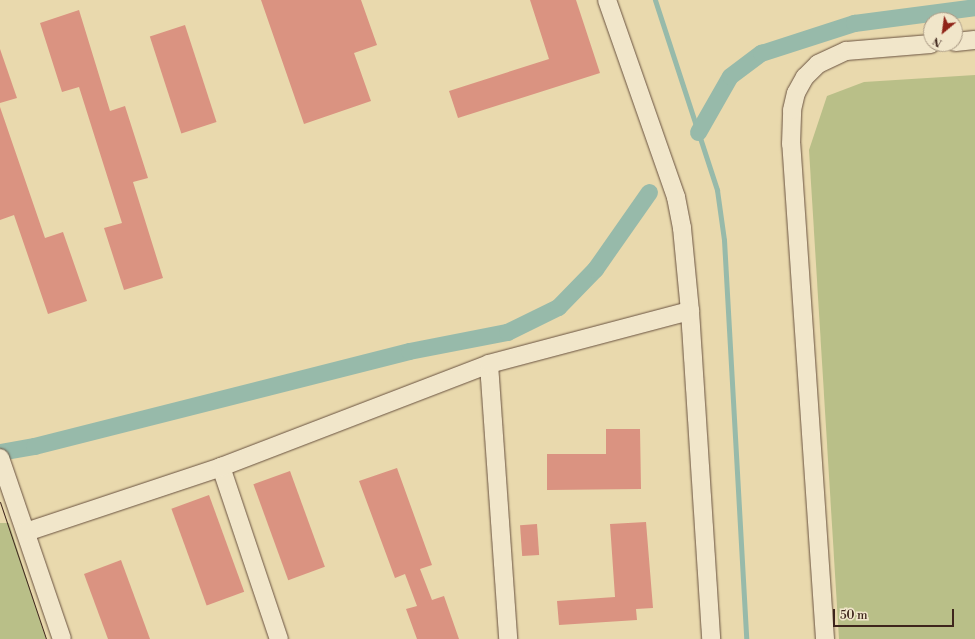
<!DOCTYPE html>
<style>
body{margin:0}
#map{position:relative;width:975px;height:639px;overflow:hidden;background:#e9d9ad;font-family:"Libre Bodoni",serif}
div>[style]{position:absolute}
.green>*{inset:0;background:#b9bf88}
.stream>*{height:5px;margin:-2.5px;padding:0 2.5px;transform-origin:2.5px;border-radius:2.5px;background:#97baaa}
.canal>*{height:17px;margin:-8.5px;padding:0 8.5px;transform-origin:8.5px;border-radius:8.5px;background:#97baaa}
.building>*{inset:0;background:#da9381;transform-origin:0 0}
.roads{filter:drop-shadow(0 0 1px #695240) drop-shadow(0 0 1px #695240)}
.minor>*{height:18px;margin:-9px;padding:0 9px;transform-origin:9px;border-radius:9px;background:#f1e6ca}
.tram>*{height:1px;margin:-0.5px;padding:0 0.5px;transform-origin:0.5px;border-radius:0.5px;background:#3e251c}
span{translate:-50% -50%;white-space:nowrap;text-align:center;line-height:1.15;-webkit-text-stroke:3px #f1e6ca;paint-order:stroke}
.north{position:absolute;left:923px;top:12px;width:40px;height:40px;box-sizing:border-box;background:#f1e6ca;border:1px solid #a99984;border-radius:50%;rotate:209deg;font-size:11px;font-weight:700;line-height:16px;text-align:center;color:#3e251c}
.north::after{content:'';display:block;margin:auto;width:14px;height:18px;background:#8f2418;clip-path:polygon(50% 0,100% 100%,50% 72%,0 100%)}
.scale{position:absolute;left:833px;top:609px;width:121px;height:18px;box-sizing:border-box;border:2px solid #3e251c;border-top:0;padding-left:5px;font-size:12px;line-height:14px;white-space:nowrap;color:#3e251c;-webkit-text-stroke:3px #f1e6ca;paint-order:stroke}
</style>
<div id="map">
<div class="green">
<i style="clip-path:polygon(975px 75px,975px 639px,839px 639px,809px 150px,827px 96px,864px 82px)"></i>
<i style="clip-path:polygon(0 523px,9px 523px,46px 639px,0 639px)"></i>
</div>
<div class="stream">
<i style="left:655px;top:0;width:200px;rotate:71.9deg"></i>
<i style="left:717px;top:190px;width:50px;rotate:82deg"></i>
<i style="left:724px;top:240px;width:400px;rotate:86.8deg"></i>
</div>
<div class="canal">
<i style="left:698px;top:132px;width:64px;rotate:-60.3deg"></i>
<i style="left:730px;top:76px;width:39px;rotate:-37deg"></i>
<i style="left:761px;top:53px;width:98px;rotate:-17.9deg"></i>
<i style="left:854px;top:23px;width:122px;rotate:-7.5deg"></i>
<i style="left:0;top:452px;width:35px;rotate:-10deg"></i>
<i style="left:34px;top:446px;width:387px;rotate:-14.2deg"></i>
<i style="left:409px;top:351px;width:100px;rotate:-11deg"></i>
<i style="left:507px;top:332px;width:57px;rotate:-26.1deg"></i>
<i style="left:558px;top:307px;width:53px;rotate:-45.8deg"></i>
<i style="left:595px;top:269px;width:94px;rotate:-55deg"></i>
</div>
<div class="building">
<i style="clip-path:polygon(261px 0,361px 0,377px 45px,354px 53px,371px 101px,304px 124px)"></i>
<i style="clip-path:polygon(530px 0,576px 0,600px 73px,458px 118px,449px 91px,549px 59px)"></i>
<i style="clip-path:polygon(79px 10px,110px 111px,125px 106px,148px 178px,133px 182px,163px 278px,124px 290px,104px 228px,122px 223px,79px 87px,62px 92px,40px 23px)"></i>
<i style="left:185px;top:25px;width:102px;height:37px;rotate:72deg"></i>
<i style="clip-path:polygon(0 49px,17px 98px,0 103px)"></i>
<i style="clip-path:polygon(0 107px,45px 238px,63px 232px,87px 301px,48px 314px,14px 215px,0 220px)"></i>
<i style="clip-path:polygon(606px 429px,640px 429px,641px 489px,547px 490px,547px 454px,606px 454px)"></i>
<i style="clip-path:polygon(397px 468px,432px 565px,420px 569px,432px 600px,444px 596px,459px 639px,417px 639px,406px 609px,417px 606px,405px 574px,395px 578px,359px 481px)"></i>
<i style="left:290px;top:471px;width:102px;height:39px;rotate:70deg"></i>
<i style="left:209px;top:495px;width:103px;height:40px;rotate:70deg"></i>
<i style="clip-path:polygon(646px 522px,653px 608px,636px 609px,637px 620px,559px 625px,557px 601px,615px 597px,610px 524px)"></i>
<i style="left:537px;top:524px;width:31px;height:17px;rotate:86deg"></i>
<i style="clip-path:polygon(121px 560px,150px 639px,108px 639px,84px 574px)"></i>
</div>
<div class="roads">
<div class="minor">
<i style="left:607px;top:0;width:209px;rotate:70.7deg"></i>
<i style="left:676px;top:197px;width:32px;rotate:79deg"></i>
<i style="left:682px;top:228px;width:83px;rotate:84.5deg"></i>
<i style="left:690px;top:311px;width:329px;rotate:86.3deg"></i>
<i style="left:955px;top:42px;width:20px;rotate:-6deg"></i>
<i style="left:489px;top:364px;width:276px;rotate:86deg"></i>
<i style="left:0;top:458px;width:191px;rotate:71.1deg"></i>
<i style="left:221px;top:467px;width:182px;rotate:71.4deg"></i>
<i style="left:26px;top:532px;width:206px;rotate:-18.4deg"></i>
<i style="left:221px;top:467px;width:287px;rotate:-21deg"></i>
<i style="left:489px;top:364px;width:208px;rotate:-14.8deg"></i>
<i style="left:825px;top:639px;width:496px;rotate:-93.9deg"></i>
<i style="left:791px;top:144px;width:34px;rotate:-88deg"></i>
<i style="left:792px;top:110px;width:17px;rotate:-77deg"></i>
<i style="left:796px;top:93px;width:18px;rotate:-61deg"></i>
<i style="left:805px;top:77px;width:18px;rotate:-45deg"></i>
<i style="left:818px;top:64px;width:31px;rotate:-25deg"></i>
<i style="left:846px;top:51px;width:85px;rotate:-4.7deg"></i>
</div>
</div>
<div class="tram">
<i style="left:0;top:502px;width:145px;rotate:71.4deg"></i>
</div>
<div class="north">N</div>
<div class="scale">50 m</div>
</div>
